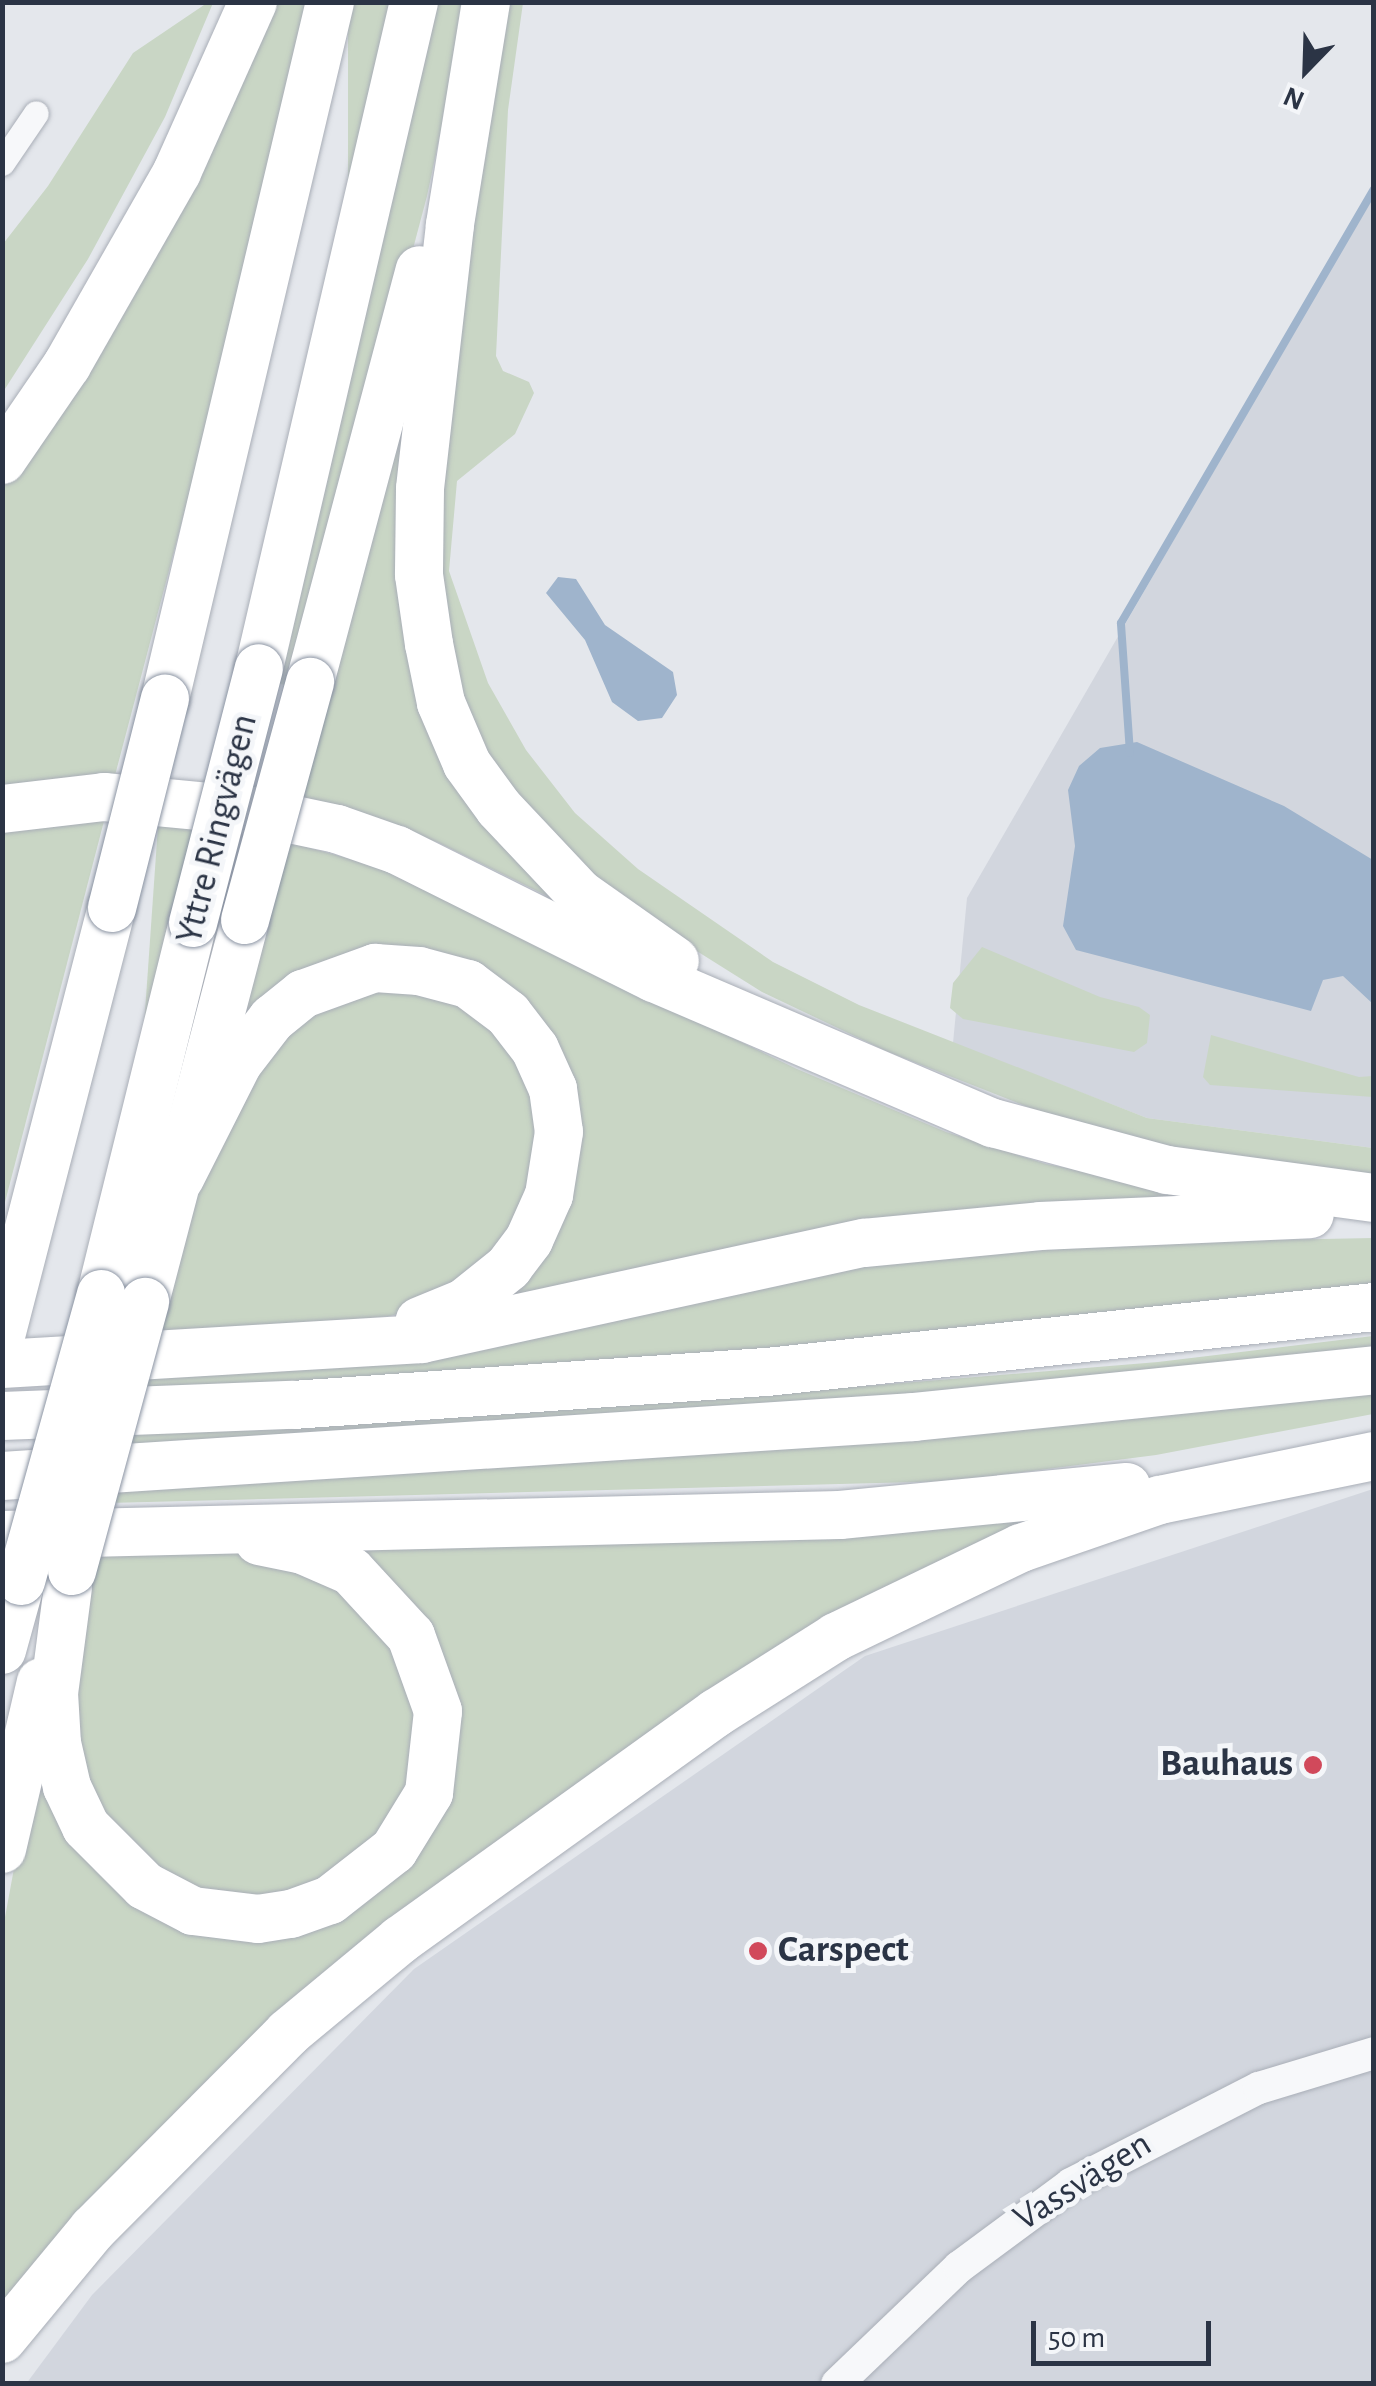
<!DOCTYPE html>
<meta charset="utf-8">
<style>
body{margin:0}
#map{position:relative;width:1376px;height:2386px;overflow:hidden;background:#e4e7ec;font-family:"Alegreya Sans",sans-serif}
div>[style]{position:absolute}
.built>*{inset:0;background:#d2d6de}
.green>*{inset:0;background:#c9d6c5;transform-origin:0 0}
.water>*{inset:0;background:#9fb4cc}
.stream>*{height:8px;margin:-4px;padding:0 4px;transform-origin:4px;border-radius:4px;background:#9fb4cc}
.roads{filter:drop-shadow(0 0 2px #a9aeb7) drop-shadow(0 0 2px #a9aeb7)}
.minor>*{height:25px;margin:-12.5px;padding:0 12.5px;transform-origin:12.5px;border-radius:12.5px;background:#f7f8fa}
.tertiary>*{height:32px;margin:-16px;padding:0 16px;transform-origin:16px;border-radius:16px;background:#f7f8fa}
.motorway>*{height:48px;margin:-24px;padding:0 24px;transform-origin:24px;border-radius:24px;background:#fff}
.bridges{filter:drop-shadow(0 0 2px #8b94a3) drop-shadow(0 0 2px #8b94a3)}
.motorway-bridge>*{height:48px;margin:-24px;padding:0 24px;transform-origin:24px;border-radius:24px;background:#fff}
.dots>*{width:28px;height:28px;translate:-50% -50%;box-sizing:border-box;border:5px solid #f4f6f9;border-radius:50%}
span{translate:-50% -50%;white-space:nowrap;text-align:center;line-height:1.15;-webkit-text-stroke:10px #f4f6f9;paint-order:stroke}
.street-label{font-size:38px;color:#2b3445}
.poi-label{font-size:38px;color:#2b3445;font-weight:700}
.right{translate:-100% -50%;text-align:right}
.left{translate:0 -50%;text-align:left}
.frame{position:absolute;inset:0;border:5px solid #2b3445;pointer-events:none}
.north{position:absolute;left:1256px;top:20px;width:100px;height:100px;-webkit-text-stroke:8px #f4f6f9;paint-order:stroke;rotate:203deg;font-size:28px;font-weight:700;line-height:40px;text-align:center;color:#2b3445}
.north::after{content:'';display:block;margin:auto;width:35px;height:45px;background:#2b3445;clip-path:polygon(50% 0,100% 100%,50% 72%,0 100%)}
.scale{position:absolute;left:1031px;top:2321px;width:180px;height:45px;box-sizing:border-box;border:5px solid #2b3445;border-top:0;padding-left:12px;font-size:30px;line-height:35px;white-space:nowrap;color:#2b3445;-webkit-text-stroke:8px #f4f6f9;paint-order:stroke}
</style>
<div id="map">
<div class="built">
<i style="clip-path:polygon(1373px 195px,1373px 1148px,1147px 1118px,953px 1043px,967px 898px)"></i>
<i style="clip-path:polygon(1373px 1489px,1373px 2383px,26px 2384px,92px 2295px,414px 1969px,865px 1656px)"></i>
</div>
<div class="green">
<i style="clip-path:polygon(207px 3px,213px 3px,165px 117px,88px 259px,3px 392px,3px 244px,48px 186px,133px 53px)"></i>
<i style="clip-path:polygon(267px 3px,306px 3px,205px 434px,113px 783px,3px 790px,3px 485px,27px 452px)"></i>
<i style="left:348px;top:3px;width:47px;height:803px"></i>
<i style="clip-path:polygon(438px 3px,468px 3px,427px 196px,297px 687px,280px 684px)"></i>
<i style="clip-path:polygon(500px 3px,523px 3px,508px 110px,496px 356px,503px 371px,529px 382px,534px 393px,515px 434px,457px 481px,449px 571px,488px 683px,526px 750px,575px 813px,638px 869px,773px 962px,859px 1005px,1147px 1118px,1373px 1148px,1373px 1178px,1189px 1155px,1081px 1128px,886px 1051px,762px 992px,633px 911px,561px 854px,464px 727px,429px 553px)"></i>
<i style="clip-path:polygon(423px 292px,421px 661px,604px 924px,437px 842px,289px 798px)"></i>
<i style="clip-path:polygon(104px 821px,3px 1210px,3px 831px)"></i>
<i style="left:158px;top:826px;width:42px;height:535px;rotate:4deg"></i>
<i style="clip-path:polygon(284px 841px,373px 865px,797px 1069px,946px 1132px,1046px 1164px,1223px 1198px,481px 1305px,574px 1148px,441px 953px,237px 1042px)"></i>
<i style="clip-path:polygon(982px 947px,1100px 997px,1139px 1007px,1150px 1015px,1147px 1043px,1134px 1052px,963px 1019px,950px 1008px,953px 983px)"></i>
<i style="clip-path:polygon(353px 989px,443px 991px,523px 1053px,543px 1159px,499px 1254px,412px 1310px,390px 1316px,156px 1339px,209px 1152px,269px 1040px)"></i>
<i style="clip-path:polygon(1211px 1035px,1359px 1077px,1373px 1076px,1373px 1097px,1210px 1085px,1203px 1077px)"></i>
<i style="clip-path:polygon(1373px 1238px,1373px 1293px,645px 1360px,143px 1390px,146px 1375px,917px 1259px,1161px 1242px)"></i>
<i style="clip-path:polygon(1373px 1336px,1373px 1362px,123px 1458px,131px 1429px,829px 1389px,1158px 1362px)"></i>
<i style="clip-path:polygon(1373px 1391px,1373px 1414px,1156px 1455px,955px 1481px,108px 1503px,112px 1486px,1029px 1428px)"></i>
<i style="clip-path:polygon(1070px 1506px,621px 1763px,3px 2322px,3px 1928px,42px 1717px,104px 1870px,328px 1914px,450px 1715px,336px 1552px)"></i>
<i style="clip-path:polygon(225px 1550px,309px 1566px,399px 1636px,422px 1753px,398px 1822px,308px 1894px,203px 1901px,104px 1828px,67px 1713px,96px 1553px)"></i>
</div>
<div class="water">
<i style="clip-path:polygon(558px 577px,576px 579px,605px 625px,673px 672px,677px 695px,662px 718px,638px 721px,612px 702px,585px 640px,546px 593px)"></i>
<i style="clip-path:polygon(1137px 742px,1284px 806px,1373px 860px,1373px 1004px,1343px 976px,1323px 980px,1311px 1011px,1076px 950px,1063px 926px,1075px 846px,1068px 790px,1079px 766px,1100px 748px)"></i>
</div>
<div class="stream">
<i style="left:1130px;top:753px;width:130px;rotate:-94deg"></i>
<i style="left:1121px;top:623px;width:502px;rotate:-59.76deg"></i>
</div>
<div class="roads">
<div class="minor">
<i style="left:2px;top:163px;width:60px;rotate:-55.8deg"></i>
</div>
<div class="tertiary">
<i style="left:837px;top:2384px;width:169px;rotate:-43.8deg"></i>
<i style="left:959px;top:2267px;width:139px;rotate:-36.5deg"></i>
<i style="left:1071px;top:2184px;width:211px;rotate:-27.1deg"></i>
<i style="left:1259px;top:2088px;width:120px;rotate:-16.9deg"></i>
</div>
<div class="motorway">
<i style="left:486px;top:2px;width:226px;rotate:99.2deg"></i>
<i style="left:450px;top:225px;width:266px;rotate:96.5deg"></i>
<i style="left:420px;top:489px;width:86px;rotate:90.7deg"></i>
<i style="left:419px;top:575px;width:70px;rotate:81.8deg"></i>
<i style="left:429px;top:644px;width:60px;rotate:78.5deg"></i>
<i style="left:441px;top:703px;width:66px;rotate:66.9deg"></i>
<i style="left:467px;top:764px;width:54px;rotate:54deg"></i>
<i style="left:499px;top:808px;width:118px;rotate:46.7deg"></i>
<i style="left:580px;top:894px;width:116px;rotate:35.2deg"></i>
<i style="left:2px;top:460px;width:115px;rotate:-55.6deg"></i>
<i style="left:67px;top:365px;width:222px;rotate:-60.3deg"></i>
<i style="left:177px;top:172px;width:186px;rotate:-65.9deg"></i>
<i style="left:259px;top:668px;width:684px;rotate:-76.9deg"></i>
<i style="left:310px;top:682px;width:426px;rotate:-75.1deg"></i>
<i style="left:165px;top:699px;width:716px;rotate:-76.68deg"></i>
<i style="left:2px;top:809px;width:103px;rotate:-6.7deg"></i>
<i style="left:104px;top:797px;width:149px;rotate:5.4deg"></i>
<i style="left:252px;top:811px;width:87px;rotate:12deg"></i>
<i style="left:337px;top:829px;width:64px;rotate:19.3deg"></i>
<i style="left:397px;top:850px;width:287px;rotate:26.5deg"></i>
<i style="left:654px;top:978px;width:369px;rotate:23.2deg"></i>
<i style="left:993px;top:1123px;width:180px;rotate:15.1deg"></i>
<i style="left:1167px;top:1170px;width:209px;rotate:7.7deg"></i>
<i style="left:180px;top:1178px;width:129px;rotate:-63.2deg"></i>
<i style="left:238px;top:1063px;width:56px;rotate:-52.3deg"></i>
<i style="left:272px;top:1019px;width:40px;rotate:-39deg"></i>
<i style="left:303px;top:994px;width:77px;rotate:-19.9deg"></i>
<i style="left:375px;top:968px;width:44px;rotate:3.9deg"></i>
<i style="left:419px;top:971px;width:51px;rotate:14.9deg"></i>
<i style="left:468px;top:984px;width:50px;rotate:36.9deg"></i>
<i style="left:508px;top:1014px;width:44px;rotate:52.4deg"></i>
<i style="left:535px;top:1049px;width:44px;rotate:65.8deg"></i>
<i style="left:553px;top:1089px;width:43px;rotate:82.1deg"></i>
<i style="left:559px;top:1132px;width:64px;rotate:99deg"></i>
<i style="left:549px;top:1195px;width:49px;rotate:114deg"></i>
<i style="left:529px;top:1240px;width:34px;rotate:127deg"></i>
<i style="left:509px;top:1267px;width:58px;rotate:141.3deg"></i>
<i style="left:464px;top:1303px;width:48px;rotate:157.8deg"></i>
<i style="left:101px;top:1294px;width:382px;rotate:-76.1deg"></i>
<i style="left:145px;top:1302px;width:395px;rotate:-75.3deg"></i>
<i style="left:2px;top:1332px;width:438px;rotate:-75.5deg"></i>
<i style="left:2px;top:1364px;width:421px;rotate:-3.4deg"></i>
<i style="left:422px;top:1339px;width:452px;rotate:-12.3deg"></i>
<i style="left:864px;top:1243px;width:177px;rotate:-5.5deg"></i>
<i style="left:1040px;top:1226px;width:270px;rotate:-2.5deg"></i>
<i style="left:2px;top:1416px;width:291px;rotate:-2.2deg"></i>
<i style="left:293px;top:1405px;width:475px;rotate:-4deg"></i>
<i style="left:767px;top:1372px;width:610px;rotate:-6.11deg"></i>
<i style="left:2px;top:1476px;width:914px;rotate:-3.7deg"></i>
<i style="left:914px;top:1417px;width:462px;rotate:-5.8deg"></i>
<i style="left:2px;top:1535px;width:838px;rotate:-1.37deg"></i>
<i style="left:840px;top:1515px;width:288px;rotate:-5.6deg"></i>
<i style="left:68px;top:1587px;width:107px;rotate:97.5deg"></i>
<i style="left:54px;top:1693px;width:50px;rotate:86.6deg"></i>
<i style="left:57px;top:1743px;width:45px;rotate:77.2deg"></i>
<i style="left:67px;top:1787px;width:44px;rotate:64.6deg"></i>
<i style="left:86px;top:1827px;width:83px;rotate:45deg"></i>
<i style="left:145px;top:1886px;width:54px;rotate:27.5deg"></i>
<i style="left:193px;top:1911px;width:65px;rotate:7deg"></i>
<i style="left:258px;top:1919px;width:33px;rotate:-9deg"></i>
<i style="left:291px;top:1914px;width:41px;rotate:-19.7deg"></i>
<i style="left:330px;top:1900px;width:81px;rotate:-38deg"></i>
<i style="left:394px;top:1850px;width:67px;rotate:-58.4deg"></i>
<i style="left:429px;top:1793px;width:82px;rotate:-83.7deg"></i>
<i style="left:438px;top:1711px;width:80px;rotate:-109.8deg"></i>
<i style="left:411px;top:1636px;width:88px;rotate:-132.7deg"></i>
<i style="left:351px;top:1571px;width:52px;rotate:-156.4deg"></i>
<i style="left:303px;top:1550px;width:45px;rotate:-168.4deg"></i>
<i style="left:2px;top:1650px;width:72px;rotate:-74.6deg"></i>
<i style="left:2px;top:1849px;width:171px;rotate:-76.9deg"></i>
<i style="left:2px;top:2339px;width:143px;rotate:-50.4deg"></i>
<i style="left:93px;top:2229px;width:276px;rotate:-45.1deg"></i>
<i style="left:288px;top:2033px;width:146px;rotate:-39.7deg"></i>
<i style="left:400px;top:1940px;width:389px;rotate:-35.7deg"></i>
<i style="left:716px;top:1713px;width:142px;rotate:-32.3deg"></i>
<i style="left:836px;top:1637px;width:205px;rotate:-25.7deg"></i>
<i style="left:1021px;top:1548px;width:147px;rotate:-19.1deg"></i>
<i style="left:1160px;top:1500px;width:218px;rotate:-11.6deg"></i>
</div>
</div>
<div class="bridges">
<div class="motorway-bridge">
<i style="left:112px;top:908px;width:216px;rotate:-75.8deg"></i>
<i style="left:245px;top:920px;width:247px;rotate:-74.7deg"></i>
<i style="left:193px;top:923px;width:263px;rotate:-75.5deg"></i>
<i style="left:72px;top:1571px;width:279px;rotate:-74.8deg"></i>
<i style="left:21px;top:1581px;width:298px;rotate:-74.4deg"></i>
</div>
</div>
<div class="dots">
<i style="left:1313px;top:1765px;background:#d1495b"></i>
<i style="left:758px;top:1951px;background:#d1495b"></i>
</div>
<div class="street-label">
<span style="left:218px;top:829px;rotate:-76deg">Yttre Ringvägen</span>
<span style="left:1083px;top:2182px;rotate:-32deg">Vassvägen</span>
</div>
<div class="poi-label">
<span class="right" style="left:1293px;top:1765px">Bauhaus</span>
<span class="left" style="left:778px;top:1951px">Carspect</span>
</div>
<div class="frame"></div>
<div class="north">N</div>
<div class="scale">50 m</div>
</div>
